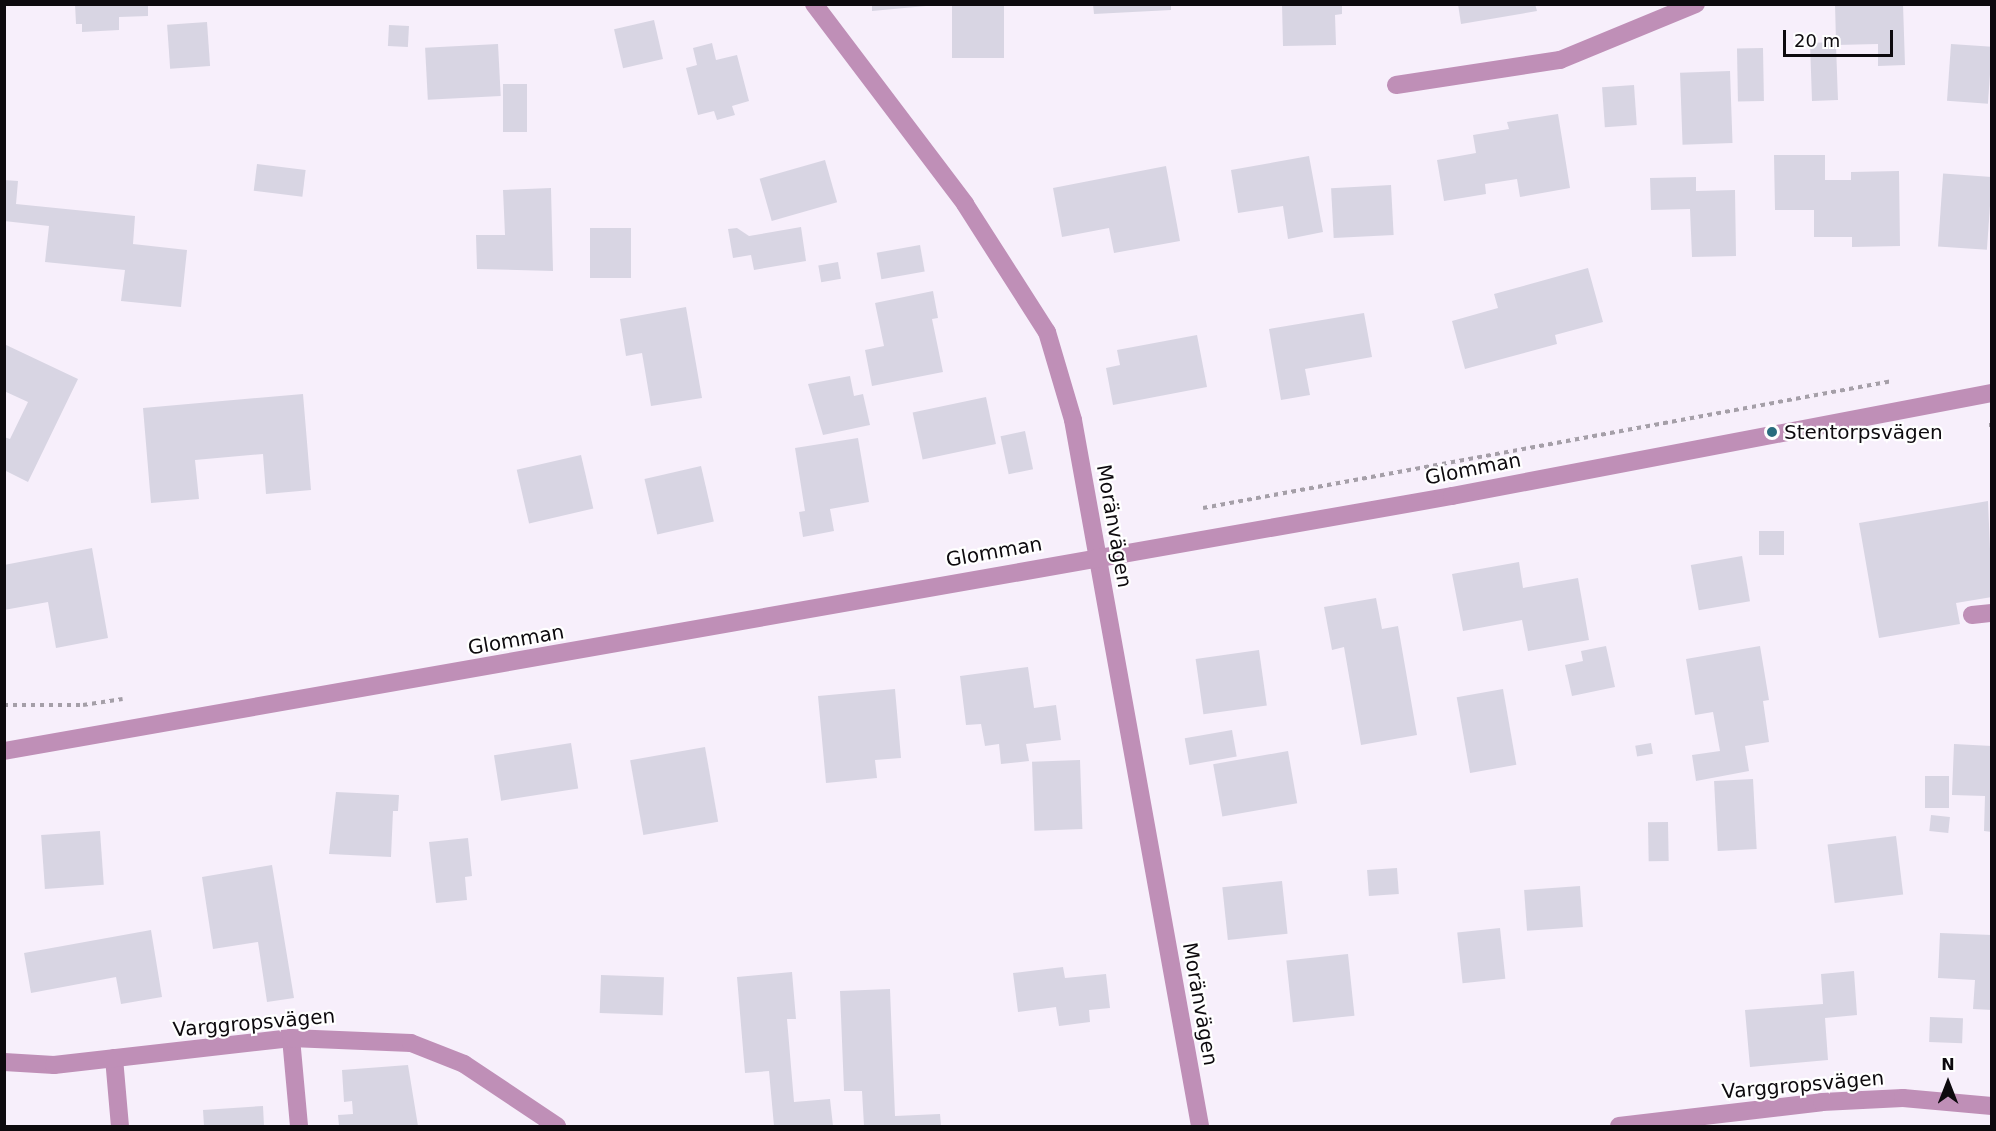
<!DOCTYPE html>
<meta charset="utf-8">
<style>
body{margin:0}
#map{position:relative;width:1996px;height:1131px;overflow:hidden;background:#f7effb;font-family:"DejaVu Sans",sans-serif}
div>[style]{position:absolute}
.building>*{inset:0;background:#d8d5e3;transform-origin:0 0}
.path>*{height:4px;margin-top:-2px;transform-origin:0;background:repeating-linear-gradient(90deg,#a59fa8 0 4.5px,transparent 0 9px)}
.minor>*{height:18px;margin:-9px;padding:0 9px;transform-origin:9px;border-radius:9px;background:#bf8fb7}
.dots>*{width:16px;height:16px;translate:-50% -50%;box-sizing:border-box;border:3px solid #fff;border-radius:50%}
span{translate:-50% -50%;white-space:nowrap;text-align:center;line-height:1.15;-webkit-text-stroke:4.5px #fff;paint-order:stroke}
.poi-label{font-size:20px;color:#0d0a0e}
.left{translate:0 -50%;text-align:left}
.street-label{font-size:20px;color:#0d0a0e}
.frame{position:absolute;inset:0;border:6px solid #0d0a0e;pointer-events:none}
.north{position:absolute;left:1918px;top:1053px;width:60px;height:60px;-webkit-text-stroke:4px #fff;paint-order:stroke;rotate:0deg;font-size:16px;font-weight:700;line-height:24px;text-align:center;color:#0d0a0e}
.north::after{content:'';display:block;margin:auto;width:21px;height:27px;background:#0d0a0e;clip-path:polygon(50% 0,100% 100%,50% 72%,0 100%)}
.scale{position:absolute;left:1783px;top:30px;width:110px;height:27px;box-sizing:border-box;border:3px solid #0d0a0e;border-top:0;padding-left:8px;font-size:18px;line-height:21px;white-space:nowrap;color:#0d0a0e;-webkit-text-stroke:4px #fff;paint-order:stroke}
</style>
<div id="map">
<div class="building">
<i style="clip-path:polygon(75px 4px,148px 4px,148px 16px,119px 17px,119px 30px,82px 32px,82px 24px,76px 24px)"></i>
<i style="clip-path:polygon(872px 4px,926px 4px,926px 6px,872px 11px)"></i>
<i style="left:952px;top:4px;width:52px;height:54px"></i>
<i style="clip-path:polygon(1093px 4px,1171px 4px,1171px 10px,1094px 14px)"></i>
<i style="clip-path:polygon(1282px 4px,1342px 4px,1342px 14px,1335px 15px,1336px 45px,1283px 46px)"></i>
<i style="clip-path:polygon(1458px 4px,1535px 4px,1537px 11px,1461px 24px)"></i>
<i style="clip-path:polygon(1835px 4px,1903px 4px,1905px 65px,1878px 66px,1878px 44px,1836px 45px,1838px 100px,1812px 101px,1810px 43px,1836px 42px)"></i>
<i style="left:654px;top:20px;width:40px;height:41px;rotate:77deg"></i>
<i style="left:207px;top:22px;width:44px;height:40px;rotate:86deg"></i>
<i style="left:389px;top:25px;width:20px;height:21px;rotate:3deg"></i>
<i style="clip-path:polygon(712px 43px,716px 60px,737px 55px,749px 101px,732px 106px,735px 115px,717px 120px,714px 111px,698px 115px,686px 68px,697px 65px,693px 48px)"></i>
<i style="left:498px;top:44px;width:52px;height:73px;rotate:87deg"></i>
<i style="left:1951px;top:44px;width:41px;height:57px;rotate:4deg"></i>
<i style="left:1763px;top:48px;width:53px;height:26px;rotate:89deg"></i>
<i style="left:1730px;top:71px;width:72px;height:50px;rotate:88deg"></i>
<i style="left:503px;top:84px;width:24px;height:48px"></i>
<i style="left:1634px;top:85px;width:40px;height:32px;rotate:86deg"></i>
<i style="clip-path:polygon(1558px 114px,1570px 188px,1520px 197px,1517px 179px,1485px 184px,1486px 194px,1444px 201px,1437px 160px,1476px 153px,1473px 135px,1509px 129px,1507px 122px)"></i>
<i style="clip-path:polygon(1774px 155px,1825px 155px,1825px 180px,1851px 180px,1851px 172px,1899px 171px,1900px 246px,1852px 247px,1852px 237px,1814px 237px,1814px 210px,1775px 210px)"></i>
<i style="clip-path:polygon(1309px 156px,1323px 232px,1288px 239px,1283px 206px,1238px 213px,1231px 170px)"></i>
<i style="left:825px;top:160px;width:44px;height:68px;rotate:74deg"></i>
<i style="left:257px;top:164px;width:49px;height:27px;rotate:7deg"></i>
<i style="clip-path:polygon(1166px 166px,1180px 241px,1114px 253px,1109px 228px,1062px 237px,1053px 188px)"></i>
<i style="clip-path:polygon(1696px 177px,1696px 191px,1735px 190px,1736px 256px,1692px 257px,1690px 209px,1651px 210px,1650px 178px)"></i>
<i style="left:1992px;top:177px;width:73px;height:49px;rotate:94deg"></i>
<i style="clip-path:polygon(4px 180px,18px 181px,16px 204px,135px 216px,133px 244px,187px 250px,181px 307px,121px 301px,125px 270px,45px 262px,49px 226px,4px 221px)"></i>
<i style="left:1391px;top:185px;width:50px;height:60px;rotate:87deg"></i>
<i style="clip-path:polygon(551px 188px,553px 271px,477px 269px,476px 235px,505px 235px,503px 190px)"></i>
<i style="clip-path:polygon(801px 227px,806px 261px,754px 270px,751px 255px,733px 258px,728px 229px,737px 228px,749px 236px)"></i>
<i style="left:590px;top:228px;width:41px;height:50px"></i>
<i style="left:920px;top:245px;width:27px;height:44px;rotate:80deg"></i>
<i style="left:838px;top:262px;width:17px;height:20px;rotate:80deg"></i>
<i style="clip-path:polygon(1588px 268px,1603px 322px,1555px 335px,1557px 344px,1465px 369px,1452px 321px,1498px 308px,1494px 294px)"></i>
<i style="clip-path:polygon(933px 291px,938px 318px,932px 319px,943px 372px,872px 386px,865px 350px,884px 346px,875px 303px)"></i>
<i style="clip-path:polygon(686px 307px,702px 398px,651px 406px,642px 353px,626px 356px,620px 319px)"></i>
<i style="clip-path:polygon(1364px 313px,1372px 357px,1305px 369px,1310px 395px,1281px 400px,1269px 329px)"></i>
<i style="clip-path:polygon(1197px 335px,1207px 387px,1113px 405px,1106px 368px,1120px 365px,1117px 350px)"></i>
<i style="clip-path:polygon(4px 344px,78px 379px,28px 482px,4px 470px,4px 437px,10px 439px,28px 402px,4px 391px)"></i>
<i style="clip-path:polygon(850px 376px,854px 396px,863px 394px,870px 425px,823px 435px,808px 384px)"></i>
<i style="clip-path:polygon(303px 394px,311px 490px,266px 494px,263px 454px,195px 460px,199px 499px,151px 503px,143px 408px)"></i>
<i style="left:986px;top:397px;width:48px;height:75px;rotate:78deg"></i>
<i style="left:1025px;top:431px;width:39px;height:25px;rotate:78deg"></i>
<i style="clip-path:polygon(858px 438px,869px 502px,830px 509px,834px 531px,803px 537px,799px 512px,805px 511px,795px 448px)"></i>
<i style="left:581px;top:455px;width:55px;height:66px;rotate:77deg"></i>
<i style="left:701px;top:466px;width:57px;height:58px;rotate:77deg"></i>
<i style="clip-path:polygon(1988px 501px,1992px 597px,1956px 603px,1960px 624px,1879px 638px,1859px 523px)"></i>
<i style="left:1759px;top:531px;width:25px;height:24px"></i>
<i style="clip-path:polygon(92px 548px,108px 638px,56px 648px,48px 602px,4px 610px,4px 565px)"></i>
<i style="left:1742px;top:556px;width:46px;height:52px;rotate:80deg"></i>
<i style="clip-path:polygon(1519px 562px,1523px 588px,1578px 578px,1589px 640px,1528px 651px,1522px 620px,1463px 631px,1452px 574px)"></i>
<i style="clip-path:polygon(1376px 598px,1382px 629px,1398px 626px,1417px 735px,1361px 745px,1344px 647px,1332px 650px,1324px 607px)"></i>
<i style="clip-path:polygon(1606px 646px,1615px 687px,1572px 696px,1565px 665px,1583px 661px,1581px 651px)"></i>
<i style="clip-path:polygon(1760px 646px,1769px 700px,1763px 701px,1769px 742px,1745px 746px,1749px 771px,1696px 781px,1692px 755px,1720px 751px,1713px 712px,1695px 715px,1686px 659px)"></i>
<i style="left:1259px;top:650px;width:56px;height:64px;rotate:82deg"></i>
<i style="clip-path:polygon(1028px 667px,1034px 708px,1056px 705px,1061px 740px,1026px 744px,1029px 761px,1001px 764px,999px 744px,985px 746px,981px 724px,966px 725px,960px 676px)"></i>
<i style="clip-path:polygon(895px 689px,901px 758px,875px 760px,877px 778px,826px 783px,818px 696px)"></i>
<i style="left:1503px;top:689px;width:77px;height:47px;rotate:80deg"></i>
<i style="left:1232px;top:730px;width:27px;height:48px;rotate:80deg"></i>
<i style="left:571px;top:743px;width:46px;height:78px;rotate:81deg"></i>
<i style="left:1651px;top:743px;width:11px;height:16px;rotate:80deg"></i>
<i style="clip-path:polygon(1954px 744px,1992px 746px,1992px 832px,1984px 831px,1985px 796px,1952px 795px)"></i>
<i style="left:705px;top:747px;width:76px;height:76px;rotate:80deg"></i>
<i style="left:1288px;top:751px;width:53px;height:76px;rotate:80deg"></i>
<i style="left:1080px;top:760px;width:69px;height:48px;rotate:88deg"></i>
<i style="left:1925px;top:776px;width:24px;height:32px"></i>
<i style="left:1753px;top:779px;width:70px;height:39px;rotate:87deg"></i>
<i style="clip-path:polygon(336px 792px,399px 795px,398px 811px,393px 811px,391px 857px,329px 854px)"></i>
<i style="left:1931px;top:815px;width:19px;height:16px;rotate:6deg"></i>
<i style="left:1668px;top:822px;width:39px;height:20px;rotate:89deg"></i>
<i style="left:100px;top:831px;width:54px;height:59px;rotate:86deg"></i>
<i style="left:1896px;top:836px;width:59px;height:69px;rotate:83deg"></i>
<i style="clip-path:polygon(468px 838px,472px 876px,465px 877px,467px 900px,436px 903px,429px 842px)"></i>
<i style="clip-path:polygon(272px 865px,294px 998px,267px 1002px,258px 942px,213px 949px,202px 877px)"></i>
<i style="left:1397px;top:868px;width:26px;height:30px;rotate:86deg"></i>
<i style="left:1282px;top:881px;width:53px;height:60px;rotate:84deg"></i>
<i style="left:1580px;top:886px;width:41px;height:56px;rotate:86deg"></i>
<i style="left:1500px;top:928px;width:51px;height:43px;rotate:84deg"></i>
<i style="clip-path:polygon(151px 930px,162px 997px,121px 1004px,116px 977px,31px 993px,24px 953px)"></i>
<i style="clip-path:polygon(1940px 933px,1992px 935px,1992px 1010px,1973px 1009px,1975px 980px,1938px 978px)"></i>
<i style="left:1348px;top:954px;width:62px;height:62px;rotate:84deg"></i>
<i style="clip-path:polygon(1063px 967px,1065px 978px,1106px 974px,1110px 1008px,1089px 1010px,1090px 1022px,1059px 1026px,1056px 1007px,1018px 1012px,1013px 973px)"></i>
<i style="clip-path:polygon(1854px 971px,1857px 1015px,1825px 1018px,1828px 1060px,1750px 1067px,1745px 1010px,1823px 1004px,1821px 974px)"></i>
<i style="clip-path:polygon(792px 972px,796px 1019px,787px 1019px,794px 1102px,830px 1099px,833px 1126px,774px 1126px,769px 1071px,745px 1073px,737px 977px)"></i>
<i style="left:601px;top:975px;width:63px;height:38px;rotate:2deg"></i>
<i style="clip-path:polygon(890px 989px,895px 1116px,940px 1114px,941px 1126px,864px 1126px,862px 1091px,844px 1091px,840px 991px)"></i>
<i style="left:1930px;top:1017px;width:33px;height:25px;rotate:2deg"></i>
<i style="clip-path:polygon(408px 1065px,418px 1126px,339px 1126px,338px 1115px,353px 1114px,352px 1101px,344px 1102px,342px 1070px)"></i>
<i style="clip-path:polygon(263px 1106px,264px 1126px,204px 1126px,203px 1110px)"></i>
</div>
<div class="path">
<i style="left:1989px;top:425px;width:3px"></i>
<i style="left:1203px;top:508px;width:701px;rotate:-10.44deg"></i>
<i style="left:4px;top:705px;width:79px"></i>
<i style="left:83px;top:705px;width:40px;rotate:-8.5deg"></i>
</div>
<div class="minor">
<i style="left:814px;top:4px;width:251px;rotate:52.9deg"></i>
<i style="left:965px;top:204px;width:152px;rotate:57.4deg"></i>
<i style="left:1047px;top:332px;width:92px;rotate:73.5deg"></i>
<i style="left:1073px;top:420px;width:717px;rotate:79.8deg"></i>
<i style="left:1396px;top:85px;width:166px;rotate:-8.7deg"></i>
<i style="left:1560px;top:60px;width:147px;rotate:-22.4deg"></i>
<i style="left:1972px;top:615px;width:20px;rotate:-6deg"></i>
<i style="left:4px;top:751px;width:1470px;rotate:-9.99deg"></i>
<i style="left:1452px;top:496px;width:550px;rotate:-10.8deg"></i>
<i style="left:291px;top:1038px;width:88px;rotate:84.8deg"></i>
<i style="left:114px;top:1058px;width:68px;rotate:85deg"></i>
<i style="left:4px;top:1062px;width:50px;rotate:3.4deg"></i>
<i style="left:54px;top:1065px;width:239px;rotate:-6.5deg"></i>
<i style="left:291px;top:1038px;width:120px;rotate:2.4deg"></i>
<i style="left:411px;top:1043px;width:57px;rotate:21.6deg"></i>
<i style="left:464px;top:1064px;width:112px;rotate:33.7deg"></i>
<i style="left:1619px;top:1126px;width:204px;rotate:-6.7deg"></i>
<i style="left:1822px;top:1102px;width:81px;rotate:-2.8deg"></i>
<i style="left:1903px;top:1098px;width:89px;rotate:5.1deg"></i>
</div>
<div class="dots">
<i style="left:1772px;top:432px;background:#296c7e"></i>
</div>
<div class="poi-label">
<span class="left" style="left:1784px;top:432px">Stentorpsvägen</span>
</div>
<div class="street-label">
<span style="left:1473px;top:469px;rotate:-11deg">Glomman</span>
<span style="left:1114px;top:526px;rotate:80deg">Moränvägen</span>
<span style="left:994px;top:552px;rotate:-10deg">Glomman</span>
<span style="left:516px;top:640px;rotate:-10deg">Glomman</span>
<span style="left:1200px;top:1004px;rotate:80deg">Moränvägen</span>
<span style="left:254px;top:1023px;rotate:-5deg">Varggropsvägen</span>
<span style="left:1803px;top:1085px;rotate:-5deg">Varggropsvägen</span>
</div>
<div class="frame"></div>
<div class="north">N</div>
<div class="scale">20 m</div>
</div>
